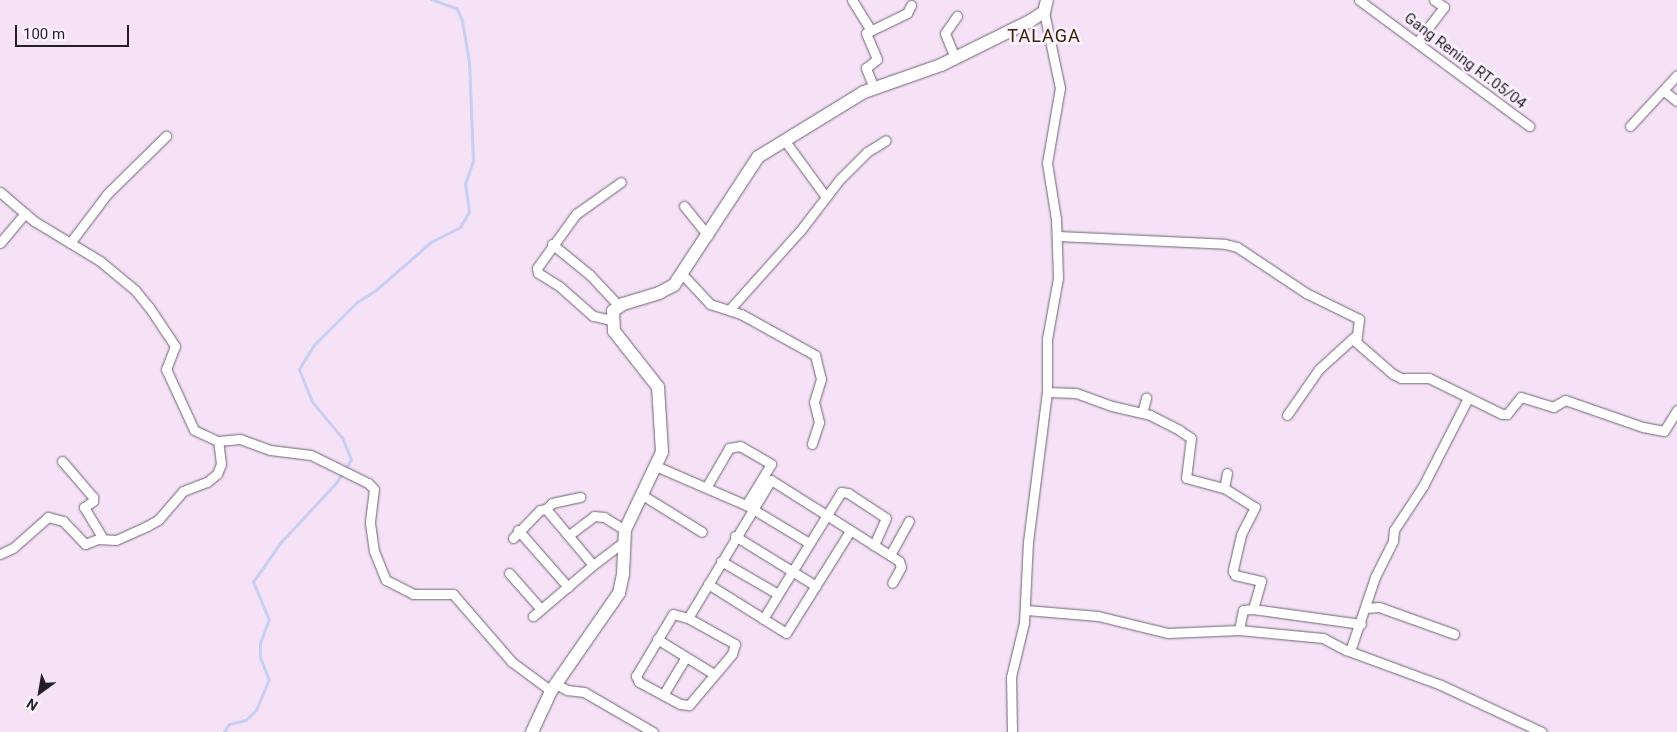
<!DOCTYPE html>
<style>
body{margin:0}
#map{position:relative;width:1677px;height:732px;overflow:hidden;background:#f5e2f7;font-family:Roboto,sans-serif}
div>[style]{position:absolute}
.stream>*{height:2.5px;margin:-1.25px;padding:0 1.25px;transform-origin:1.25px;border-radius:1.25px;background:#c9cef3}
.roads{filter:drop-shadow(0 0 1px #716173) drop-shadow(0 0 1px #716173)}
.street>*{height:9px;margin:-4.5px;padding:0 4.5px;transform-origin:4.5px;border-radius:4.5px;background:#fff}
.secondary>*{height:12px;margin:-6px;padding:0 6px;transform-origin:6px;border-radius:6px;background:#fff}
span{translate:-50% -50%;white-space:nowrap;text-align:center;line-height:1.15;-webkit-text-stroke:5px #fdf2ff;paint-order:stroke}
.street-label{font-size:15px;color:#241e25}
.quarter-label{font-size:18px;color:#3b2300;letter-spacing:1px}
.north{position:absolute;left:15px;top:667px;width:50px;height:50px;-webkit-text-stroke:4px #fdf2ff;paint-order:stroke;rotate:212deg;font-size:14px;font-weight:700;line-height:20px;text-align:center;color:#241e25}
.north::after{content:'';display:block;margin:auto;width:18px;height:22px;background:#241e25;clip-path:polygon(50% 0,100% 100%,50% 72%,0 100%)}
.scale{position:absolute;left:15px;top:25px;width:114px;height:22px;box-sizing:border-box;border:2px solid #241e25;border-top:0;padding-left:6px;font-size:15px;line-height:18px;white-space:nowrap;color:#241e25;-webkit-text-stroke:4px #fdf2ff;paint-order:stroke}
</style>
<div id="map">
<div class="stream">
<i style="left:224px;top:732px;width:9px;rotate:-58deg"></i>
<i style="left:229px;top:724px;width:17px;rotate:-13deg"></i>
<i style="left:246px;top:720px;width:14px;rotate:-45deg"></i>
<i style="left:256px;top:710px;width:33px;rotate:-67deg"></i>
<i style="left:269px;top:680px;width:24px;rotate:-112deg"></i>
<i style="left:260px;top:658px;width:15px;rotate:-90deg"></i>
<i style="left:260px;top:643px;width:25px;rotate:-69deg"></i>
<i style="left:269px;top:620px;width:41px;rotate:-112.8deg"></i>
<i style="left:253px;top:582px;width:49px;rotate:-55deg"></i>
<i style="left:281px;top:542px;width:81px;rotate:-47deg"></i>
<i style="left:336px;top:483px;width:27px;rotate:-57deg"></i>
<i style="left:351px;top:460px;width:24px;rotate:-112deg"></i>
<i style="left:342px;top:438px;width:47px;rotate:-129.8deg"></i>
<i style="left:312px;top:402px;width:35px;rotate:-112deg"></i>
<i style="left:299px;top:369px;width:28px;rotate:-58deg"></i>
<i style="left:314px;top:345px;width:61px;rotate:-45deg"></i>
<i style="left:357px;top:302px;width:22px;rotate:-32deg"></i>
<i style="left:376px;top:290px;width:73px;rotate:-41.1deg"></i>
<i style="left:431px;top:242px;width:33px;rotate:-27deg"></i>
<i style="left:460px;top:227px;width:17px;rotate:-59deg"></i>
<i style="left:469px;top:212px;width:28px;rotate:-98deg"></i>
<i style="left:465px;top:184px;width:24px;rotate:-71deg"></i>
<i style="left:473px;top:161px;width:99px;rotate:-92.3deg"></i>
<i style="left:469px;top:62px;width:42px;rotate:-99.7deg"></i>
<i style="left:462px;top:21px;width:13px;rotate:-113deg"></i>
<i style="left:457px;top:9px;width:27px;rotate:-160deg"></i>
</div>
<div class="roads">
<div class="street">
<i style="left:852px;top:0;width:36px;rotate:58deg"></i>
<i style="left:1359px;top:0;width:212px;rotate:36.5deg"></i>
<i style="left:1418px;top:41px;width:43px;rotate:-52.6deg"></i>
<i style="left:1444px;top:7px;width:12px;rotate:-145deg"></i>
<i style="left:955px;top:58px;width:27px;rotate:-112deg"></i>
<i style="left:945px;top:33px;width:21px;rotate:-55deg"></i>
<i style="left:874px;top:88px;width:22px;rotate:-112deg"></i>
<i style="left:866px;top:68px;width:14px;rotate:-39deg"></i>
<i style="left:877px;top:59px;width:28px;rotate:-113deg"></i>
<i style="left:866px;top:33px;width:46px;rotate:-26deg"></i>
<i style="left:907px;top:13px;width:9px;rotate:-63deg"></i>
<i style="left:1664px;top:91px;width:16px;rotate:38deg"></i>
<i style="left:1630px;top:126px;width:69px;rotate:-47.3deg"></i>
<i style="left:785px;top:141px;width:69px;rotate:53.8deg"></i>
<i style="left:0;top:192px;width:45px;rotate:40.5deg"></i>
<i style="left:34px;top:221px;width:77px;rotate:31.2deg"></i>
<i style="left:100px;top:261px;width:45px;rotate:39.6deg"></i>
<i style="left:135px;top:290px;width:22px;rotate:51deg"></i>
<i style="left:149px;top:307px;width:47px;rotate:56.3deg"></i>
<i style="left:175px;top:346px;width:25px;rotate:111deg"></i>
<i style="left:166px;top:369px;width:67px;rotate:65.3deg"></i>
<i style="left:194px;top:430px;width:26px;rotate:25deg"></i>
<i style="left:218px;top:441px;width:22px;rotate:-5deg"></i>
<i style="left:240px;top:439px;width:32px;rotate:20deg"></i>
<i style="left:270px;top:450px;width:41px;rotate:7deg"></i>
<i style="left:311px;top:455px;width:64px;rotate:26.2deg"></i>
<i style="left:368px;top:483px;width:8px;rotate:45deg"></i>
<i style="left:374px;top:489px;width:34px;rotate:97deg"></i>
<i style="left:370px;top:523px;width:28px;rotate:82deg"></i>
<i style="left:374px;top:551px;width:31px;rotate:68deg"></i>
<i style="left:386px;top:580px;width:30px;rotate:27deg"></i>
<i style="left:413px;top:594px;width:40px"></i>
<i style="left:453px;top:594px;width:90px;rotate:49.1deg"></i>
<i style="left:512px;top:662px;width:49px;rotate:36.6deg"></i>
<i style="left:684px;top:206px;width:38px;rotate:51deg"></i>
<i style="left:1058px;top:236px;width:167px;rotate:2.7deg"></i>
<i style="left:1225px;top:244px;width:12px;rotate:14deg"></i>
<i style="left:1237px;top:247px;width:83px;rotate:33.7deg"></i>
<i style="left:1306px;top:293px;width:59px;rotate:26.1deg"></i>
<i style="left:1359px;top:319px;width:23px;rotate:97deg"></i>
<i style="left:1356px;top:342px;width:49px;rotate:40.9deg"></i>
<i style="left:1393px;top:374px;width:9px;rotate:27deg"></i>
<i style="left:1401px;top:378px;width:28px"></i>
<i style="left:1429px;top:378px;width:81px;rotate:26.3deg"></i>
<i style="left:1502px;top:414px;width:5px"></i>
<i style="left:1507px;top:414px;width:22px;rotate:-51deg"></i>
<i style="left:1521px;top:397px;width:34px;rotate:17deg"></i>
<i style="left:1553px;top:407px;width:14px;rotate:-30deg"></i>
<i style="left:1565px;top:400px;width:83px;rotate:19.1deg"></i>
<i style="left:1643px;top:427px;width:21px;rotate:11deg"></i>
<i style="left:1664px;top:431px;width:25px;rotate:-58deg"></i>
<i style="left:0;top:243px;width:39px;rotate:-50deg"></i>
<i style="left:70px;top:243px;width:61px;rotate:-52.9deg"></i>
<i style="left:107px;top:194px;width:83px;rotate:-44.5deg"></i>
<i style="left:552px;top:244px;width:49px;rotate:39.2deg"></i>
<i style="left:590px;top:275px;width:42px;rotate:46.9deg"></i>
<i style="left:683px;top:275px;width:40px;rotate:47deg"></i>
<i style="left:710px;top:304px;width:33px;rotate:18deg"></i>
<i style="left:741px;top:314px;width:85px;rotate:29deg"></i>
<i style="left:815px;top:355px;width:25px;rotate:76deg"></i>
<i style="left:821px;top:379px;width:24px;rotate:107deg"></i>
<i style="left:814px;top:402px;width:21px;rotate:76deg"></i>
<i style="left:819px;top:422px;width:23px;rotate:108deg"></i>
<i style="left:729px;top:310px;width:106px;rotate:-48.1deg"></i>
<i style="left:800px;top:231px;width:64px;rotate:-52.6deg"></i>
<i style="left:839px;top:180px;width:40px;rotate:-45deg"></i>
<i style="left:867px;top:152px;width:22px;rotate:-32deg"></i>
<i style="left:611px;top:320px;width:18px;rotate:-167deg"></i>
<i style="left:593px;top:316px;width:45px;rotate:-138.6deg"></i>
<i style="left:559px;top:286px;width:25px;rotate:-148deg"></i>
<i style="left:538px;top:273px;width:5px;rotate:-101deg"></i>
<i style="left:537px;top:268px;width:67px;rotate:-54.2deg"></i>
<i style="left:576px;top:214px;width:55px;rotate:-35.4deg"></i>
<i style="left:1047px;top:392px;width:29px;rotate:2deg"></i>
<i style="left:1076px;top:393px;width:38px;rotate:20deg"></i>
<i style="left:1112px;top:406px;width:39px;rotate:13deg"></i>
<i style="left:1150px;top:415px;width:33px;rotate:27deg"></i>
<i style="left:1179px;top:430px;width:14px;rotate:34deg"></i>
<i style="left:1191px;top:438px;width:40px;rotate:97.1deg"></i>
<i style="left:1186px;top:478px;width:39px;rotate:15deg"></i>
<i style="left:1142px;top:413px;width:16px;rotate:-75deg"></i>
<i style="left:1287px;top:415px;width:56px;rotate:-55.2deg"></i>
<i style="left:1319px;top:369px;width:47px;rotate:-42.4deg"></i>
<i style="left:62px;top:461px;width:48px;rotate:49.3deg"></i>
<i style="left:93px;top:497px;width:4px;rotate:90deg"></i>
<i style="left:93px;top:501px;width:11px;rotate:146deg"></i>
<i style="left:84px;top:507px;width:37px;rotate:59deg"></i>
<i style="left:658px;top:467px;width:96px;rotate:23.4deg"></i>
<i style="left:746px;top:505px;width:74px;rotate:31.1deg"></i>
<i style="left:1227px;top:473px;width:15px;rotate:101deg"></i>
<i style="left:1224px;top:488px;width:36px;rotate:32deg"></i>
<i style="left:1255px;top:507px;width:31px;rotate:117deg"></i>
<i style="left:1241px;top:535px;width:37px;rotate:103deg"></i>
<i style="left:1233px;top:571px;width:4px;rotate:63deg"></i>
<i style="left:1235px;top:575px;width:27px;rotate:13deg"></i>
<i style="left:1261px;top:581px;width:29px;rotate:106deg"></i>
<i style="left:707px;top:486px;width:44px;rotate:-59.9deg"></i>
<i style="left:729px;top:448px;width:11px;rotate:-10deg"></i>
<i style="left:740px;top:446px;width:36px;rotate:30deg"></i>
<i style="left:771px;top:464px;width:48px;rotate:121.4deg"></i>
<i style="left:644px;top:496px;width:68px;rotate:31.8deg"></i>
<i style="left:546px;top:509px;width:8px;rotate:-45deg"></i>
<i style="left:552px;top:503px;width:29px;rotate:-12deg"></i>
<i style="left:518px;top:530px;width:76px;rotate:48.7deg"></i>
<i style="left:569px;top:535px;width:31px;rotate:-37deg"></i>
<i style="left:594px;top:516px;width:10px;rotate:6deg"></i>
<i style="left:604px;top:517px;width:25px;rotate:32deg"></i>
<i style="left:735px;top:536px;width:95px;rotate:31.7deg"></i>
<i style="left:513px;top:538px;width:39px;rotate:-46deg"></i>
<i style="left:540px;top:510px;width:6px;rotate:-9deg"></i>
<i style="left:546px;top:509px;width:73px;rotate:50deg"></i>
<i style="left:593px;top:565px;width:79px;rotate:139.6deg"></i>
<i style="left:0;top:554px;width:14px;rotate:-25deg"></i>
<i style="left:13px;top:548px;width:47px;rotate:-41.5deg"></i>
<i style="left:48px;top:517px;width:16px;rotate:15deg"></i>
<i style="left:63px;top:521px;width:32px;rotate:46deg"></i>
<i style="left:85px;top:544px;width:14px;rotate:-21deg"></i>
<i style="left:98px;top:539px;width:18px;rotate:3deg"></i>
<i style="left:116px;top:540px;width:34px;rotate:-24deg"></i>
<i style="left:147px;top:526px;width:13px;rotate:-29deg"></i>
<i style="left:158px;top:520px;width:38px;rotate:-49deg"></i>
<i style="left:183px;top:491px;width:26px;rotate:-21deg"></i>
<i style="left:207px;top:482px;width:13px;rotate:-39deg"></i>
<i style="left:217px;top:474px;width:11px;rotate:-68deg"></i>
<i style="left:221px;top:464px;width:23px;rotate:-97deg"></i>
<i style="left:890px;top:555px;width:39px;rotate:-61deg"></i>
<i style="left:721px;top:561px;width:66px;rotate:30.1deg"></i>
<i style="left:593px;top:565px;width:39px;rotate:-37deg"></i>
<i style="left:509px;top:573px;width:48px;rotate:48.4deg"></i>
<i style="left:708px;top:584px;width:92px;rotate:32.1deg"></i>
<i style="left:786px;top:633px;width:120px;rotate:-57.9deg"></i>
<i style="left:1366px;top:608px;width:13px;rotate:-4deg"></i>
<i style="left:1379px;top:607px;width:80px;rotate:19.8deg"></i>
<i style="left:1026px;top:610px;width:72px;rotate:4.8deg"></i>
<i style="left:1098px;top:616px;width:72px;rotate:13.7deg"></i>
<i style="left:1168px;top:633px;width:71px;rotate:-2.4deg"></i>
<i style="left:1239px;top:630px;width:84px;rotate:5.4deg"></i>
<i style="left:1323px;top:638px;width:26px;rotate:28deg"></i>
<i style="left:1346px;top:650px;width:101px;rotate:20.2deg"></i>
<i style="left:1441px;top:685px;width:111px;rotate:25deg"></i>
<i style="left:673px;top:614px;width:16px;rotate:15deg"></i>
<i style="left:688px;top:618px;width:54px;rotate:29deg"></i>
<i style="left:735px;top:644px;width:10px;rotate:107deg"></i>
<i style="left:732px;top:654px;width:67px;rotate:130.1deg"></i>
<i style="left:689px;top:705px;width:9px;rotate:-174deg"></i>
<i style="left:680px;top:704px;width:47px;rotate:-151.8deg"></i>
<i style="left:639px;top:682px;width:7px;rotate:-117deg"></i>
<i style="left:636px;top:676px;width:72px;rotate:-59.2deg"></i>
<i style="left:688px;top:618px;width:161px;rotate:-59deg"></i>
<i style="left:771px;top:480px;width:151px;rotate:32.3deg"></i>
<i style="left:899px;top:561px;width:6px;rotate:72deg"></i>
<i style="left:901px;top:567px;width:18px;rotate:119deg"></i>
<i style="left:763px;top:619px;width:149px;rotate:-58.4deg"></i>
<i style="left:841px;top:492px;width:7px;rotate:8deg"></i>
<i style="left:848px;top:493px;width:45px;rotate:33.3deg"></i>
<i style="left:886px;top:518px;width:30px;rotate:114deg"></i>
<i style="left:1239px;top:630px;width:20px;rotate:-79deg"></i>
<i style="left:1243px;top:610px;width:10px;rotate:-6deg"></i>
<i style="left:1253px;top:609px;width:109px;rotate:7.9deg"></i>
<i style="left:657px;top:639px;width:67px;rotate:31.6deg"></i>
<i style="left:1350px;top:651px;width:78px;rotate:-71.3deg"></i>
<i style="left:1375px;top:577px;width:40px;rotate:-63.4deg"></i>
<i style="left:1393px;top:541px;width:11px;rotate:-85deg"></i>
<i style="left:1394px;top:530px;width:53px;rotate:-56.6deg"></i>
<i style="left:1423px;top:486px;width:99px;rotate:-62.9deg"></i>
<i style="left:556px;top:684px;width:13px;rotate:29deg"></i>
<i style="left:567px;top:690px;width:17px;rotate:7deg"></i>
<i style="left:584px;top:692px;width:80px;rotate:30.1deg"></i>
<i style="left:663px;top:695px;width:44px;rotate:-58.8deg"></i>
<i style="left:1012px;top:732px;width:55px;rotate:-91deg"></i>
<i style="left:1011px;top:677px;width:56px;rotate:-76.5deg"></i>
<i style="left:1024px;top:623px;width:81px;rotate:-87.2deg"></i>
<i style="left:1028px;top:542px;width:151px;rotate:-82.8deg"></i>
<i style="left:1047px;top:392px;width:53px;rotate:-90deg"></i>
<i style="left:1047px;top:339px;width:62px;rotate:-79.8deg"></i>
<i style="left:1058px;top:278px;width:59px;rotate:-91.9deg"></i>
<i style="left:1056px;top:219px;width:57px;rotate:-99.1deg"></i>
<i style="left:1047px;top:163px;width:76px;rotate:-80.2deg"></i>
<i style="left:1060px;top:88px;width:78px;rotate:-101.9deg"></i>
</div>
<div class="secondary">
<i style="left:532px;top:732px;width:45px;rotate:-65.1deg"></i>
<i style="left:551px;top:691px;width:119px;rotate:-55.2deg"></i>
<i style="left:619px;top:593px;width:19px;rotate:-78deg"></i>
<i style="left:623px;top:574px;width:44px;rotate:-87.4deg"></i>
<i style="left:625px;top:530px;width:86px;rotate:-64.6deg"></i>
<i style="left:662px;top:452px;width:65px;rotate:-93.5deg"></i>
<i style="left:658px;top:387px;width:71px;rotate:-128.2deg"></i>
<i style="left:614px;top:331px;width:20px;rotate:-93deg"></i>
<i style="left:613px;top:311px;width:12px;rotate:-35deg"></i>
<i style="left:623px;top:304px;width:38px;rotate:-17deg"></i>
<i style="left:659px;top:293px;width:17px;rotate:-28deg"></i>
<i style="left:674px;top:285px;width:153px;rotate:-56.7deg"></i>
<i style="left:758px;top:157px;width:124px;rotate:-31.5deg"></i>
<i style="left:864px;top:92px;width:82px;rotate:-19.3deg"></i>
<i style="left:941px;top:65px;width:99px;rotate:-26.3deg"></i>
<i style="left:1030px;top:21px;width:17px;rotate:-33deg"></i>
<i style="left:1044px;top:12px;width:12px;rotate:-76deg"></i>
</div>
</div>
<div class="street-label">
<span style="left:1465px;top:61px;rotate:37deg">Gang Rening RT.05/04</span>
</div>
<div class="quarter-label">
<span style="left:1044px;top:36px">TALAGA</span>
</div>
<div class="north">N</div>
<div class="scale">100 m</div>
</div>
